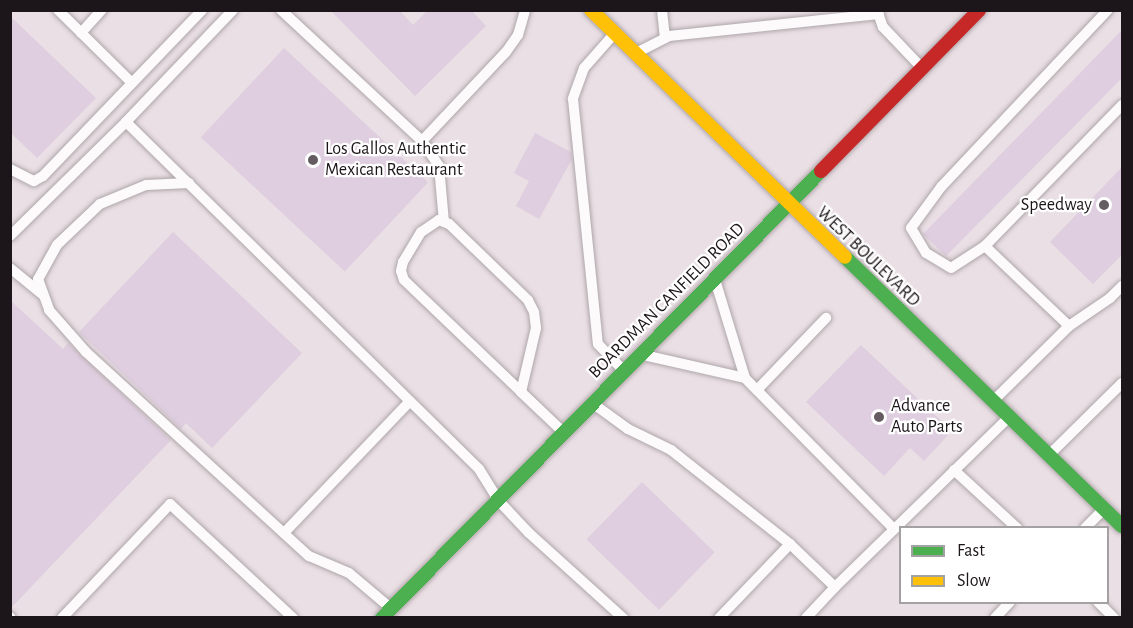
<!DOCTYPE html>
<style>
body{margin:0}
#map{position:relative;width:1133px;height:628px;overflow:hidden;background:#eadfe4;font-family:"Alegreya Sans",sans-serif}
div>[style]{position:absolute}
.building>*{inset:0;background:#dfcedf;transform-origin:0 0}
.roads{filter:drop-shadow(0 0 2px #aea6aa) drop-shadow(0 0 2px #aea6aa)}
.lane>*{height:10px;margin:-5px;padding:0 5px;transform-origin:5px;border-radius:5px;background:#fcfafb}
.fast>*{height:14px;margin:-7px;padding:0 7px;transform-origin:7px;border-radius:7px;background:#4caf50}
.slow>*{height:14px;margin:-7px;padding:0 7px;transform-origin:7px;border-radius:7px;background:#ffc107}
.jam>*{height:14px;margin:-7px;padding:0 7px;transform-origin:7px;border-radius:7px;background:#c62828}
.dots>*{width:16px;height:16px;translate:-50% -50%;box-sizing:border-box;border:3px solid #fff;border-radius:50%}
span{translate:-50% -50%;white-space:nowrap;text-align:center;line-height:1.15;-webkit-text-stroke:4.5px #fff;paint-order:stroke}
.poi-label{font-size:18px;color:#1c1519}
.left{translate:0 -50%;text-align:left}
.right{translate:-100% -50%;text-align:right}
.street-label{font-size:18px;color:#1c1519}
.frame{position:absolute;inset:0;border:12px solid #1c1519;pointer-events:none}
.legend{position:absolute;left:899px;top:526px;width:210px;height:78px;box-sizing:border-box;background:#fff;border:2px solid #a4a1a3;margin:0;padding:8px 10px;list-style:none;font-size:18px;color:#1c1519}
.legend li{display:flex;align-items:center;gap:12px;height:30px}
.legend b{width:30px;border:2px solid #a4a1a3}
</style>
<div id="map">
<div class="building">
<i style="clip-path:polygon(330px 10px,399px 10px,413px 25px,428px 10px,471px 10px,486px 26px,415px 96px)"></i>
<i style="clip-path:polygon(10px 16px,96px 98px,37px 158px,10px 132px)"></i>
<i style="clip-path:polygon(1122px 30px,1122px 78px,946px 256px,923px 234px)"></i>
<i style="left:284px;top:48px;width:197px;height:122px;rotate:43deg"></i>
<i style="clip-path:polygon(535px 133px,571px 152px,572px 159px,539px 219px,516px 206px,529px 181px,514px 173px)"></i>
<i style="clip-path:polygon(1122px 167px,1122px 255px,1093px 284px,1050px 242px)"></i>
<i style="clip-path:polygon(173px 232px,302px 353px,212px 448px,186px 423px,181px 429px,79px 332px)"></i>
<i style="clip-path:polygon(10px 300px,63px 349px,68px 343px,171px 440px,10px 609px)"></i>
<i style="clip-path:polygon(861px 345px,952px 431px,924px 461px,910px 448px,884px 476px,806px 402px)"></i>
<i style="left:642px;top:482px;width:101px;height:80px;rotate:44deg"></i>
</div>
<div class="roads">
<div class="lane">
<i style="left:58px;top:10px;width:104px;rotate:44.6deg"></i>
<i style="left:233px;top:10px;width:155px;rotate:133.7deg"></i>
<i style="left:126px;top:122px;width:495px;rotate:44.5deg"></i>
<i style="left:479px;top:469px;width:36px;rotate:58deg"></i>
<i style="left:498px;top:500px;width:45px;rotate:46.8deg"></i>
<i style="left:529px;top:533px;width:127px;rotate:42.1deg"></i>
<i style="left:281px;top:10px;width:192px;rotate:42.9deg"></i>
<i style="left:662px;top:10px;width:28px;rotate:84deg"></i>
<i style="left:877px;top:10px;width:18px;rotate:71deg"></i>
<i style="left:883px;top:27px;width:54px;rotate:46.5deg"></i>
<i style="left:81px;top:33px;width:31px;rotate:-48deg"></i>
<i style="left:614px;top:34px;width:45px;rotate:131.4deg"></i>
<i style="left:584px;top:68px;width:33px;rotate:110deg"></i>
<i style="left:573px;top:99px;width:246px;rotate:84.2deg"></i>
<i style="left:598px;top:344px;width:35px;rotate:46deg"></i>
<i style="left:638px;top:52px;width:35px;rotate:-27deg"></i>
<i style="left:669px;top:36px;width:211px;rotate:-6deg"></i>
<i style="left:10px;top:169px;width:27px;rotate:27deg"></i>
<i style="left:34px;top:181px;width:10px;rotate:-29deg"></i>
<i style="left:43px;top:176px;width:230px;rotate:-46.2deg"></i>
<i style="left:189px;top:183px;width:43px;rotate:177.3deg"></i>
<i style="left:146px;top:185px;width:50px;rotate:157.6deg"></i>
<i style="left:100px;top:204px;width:59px;rotate:136.4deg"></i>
<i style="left:57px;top:245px;width:39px;rotate:119deg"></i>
<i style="left:38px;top:279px;width:33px;rotate:70deg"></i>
<i style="left:49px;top:310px;width:56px;rotate:48.6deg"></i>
<i style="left:86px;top:352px;width:302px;rotate:42.5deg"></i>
<i style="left:309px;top:556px;width:43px;rotate:23deg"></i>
<i style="left:349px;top:573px;width:51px;rotate:40.2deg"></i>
<i style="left:444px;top:222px;width:56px;rotate:-95.1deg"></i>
<i style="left:439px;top:166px;width:30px;rotate:-124deg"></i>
<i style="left:422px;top:141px;width:122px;rotate:-46.7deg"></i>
<i style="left:506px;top:52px;width:21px;rotate:-55deg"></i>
<i style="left:518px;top:35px;width:26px;rotate:-74deg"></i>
<i style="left:10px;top:236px;width:163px;rotate:-44.5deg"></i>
<i style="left:985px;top:246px;width:197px;rotate:-45.8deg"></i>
<i style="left:10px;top:268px;width:43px;rotate:39.3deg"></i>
<i style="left:716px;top:283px;width:99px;rotate:73deg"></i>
<i style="left:745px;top:378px;width:212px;rotate:45.4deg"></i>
<i style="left:1069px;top:326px;width:116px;rotate:-136.4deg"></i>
<i style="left:985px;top:246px;width:40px;rotate:147.1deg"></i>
<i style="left:951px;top:268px;width:29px;rotate:-149deg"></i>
<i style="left:926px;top:253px;width:29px;rotate:-121deg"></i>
<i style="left:911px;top:228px;width:51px;rotate:-53.8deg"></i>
<i style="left:941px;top:187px;width:243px;rotate:-46.7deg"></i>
<i style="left:648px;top:356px;width:99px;rotate:12.8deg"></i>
<i style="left:757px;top:390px;width:100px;rotate:-46.2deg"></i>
<i style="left:521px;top:392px;width:66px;rotate:-76.8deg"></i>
<i style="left:536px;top:328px;width:16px;rotate:-97deg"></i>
<i style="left:534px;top:312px;width:13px;rotate:-117deg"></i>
<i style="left:528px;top:300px;width:110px;rotate:-136.1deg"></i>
<i style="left:449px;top:224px;width:11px;rotate:-158deg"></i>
<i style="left:439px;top:220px;width:22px;rotate:146deg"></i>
<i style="left:421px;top:232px;width:35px;rotate:121deg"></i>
<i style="left:403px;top:262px;width:9px;rotate:103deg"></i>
<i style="left:401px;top:271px;width:9px;rotate:72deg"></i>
<i style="left:404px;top:280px;width:162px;rotate:43.7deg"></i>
<i style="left:521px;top:392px;width:55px;rotate:43.5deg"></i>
<i style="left:993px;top:401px;width:107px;rotate:-44.6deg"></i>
<i style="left:1069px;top:326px;width:50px;rotate:-34.3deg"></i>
<i style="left:1110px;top:298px;width:17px;rotate:-45deg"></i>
<i style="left:595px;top:405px;width:41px;rotate:36deg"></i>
<i style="left:628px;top:429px;width:48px;rotate:26deg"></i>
<i style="left:671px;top:450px;width:152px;rotate:38.3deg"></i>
<i style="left:790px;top:544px;width:103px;rotate:133.8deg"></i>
<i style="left:1050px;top:454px;width:101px;rotate:-44.6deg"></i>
<i style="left:954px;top:470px;width:86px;rotate:42.6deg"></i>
<i style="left:1085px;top:528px;width:27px;rotate:-45deg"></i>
<i style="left:284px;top:533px;width:182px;rotate:-46.3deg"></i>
<i style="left:790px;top:544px;width:62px;rotate:43.7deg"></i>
<i style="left:835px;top:587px;width:243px;rotate:-44.3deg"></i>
<i style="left:1098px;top:602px;width:23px;rotate:45deg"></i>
<i style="left:10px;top:617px;width:1px;rotate:45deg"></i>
<i style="left:62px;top:618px;width:157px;rotate:-46.5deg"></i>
<i style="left:170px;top:504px;width:168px;rotate:42.8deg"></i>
<i style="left:806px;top:618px;width:42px;rotate:-46.9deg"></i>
<i style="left:995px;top:618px;width:22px;rotate:-47deg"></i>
</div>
<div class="fast">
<i style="left:845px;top:257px;width:386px;rotate:44.2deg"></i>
<i style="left:382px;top:618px;width:627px;rotate:-45.52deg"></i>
</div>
<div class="slow">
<i style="left:591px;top:10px;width:354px;rotate:44.2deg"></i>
</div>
<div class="jam">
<i style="left:821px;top:171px;width:226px;rotate:-45.5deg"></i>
</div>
</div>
<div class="dots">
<i style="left:313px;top:160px;background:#645c60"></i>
<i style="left:1104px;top:205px;background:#645c60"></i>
<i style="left:879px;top:417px;background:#645c60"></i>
</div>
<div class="poi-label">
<span class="left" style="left:325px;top:160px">Los Gallos Authentic<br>Mexican Restaurant</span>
<span class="right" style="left:1092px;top:205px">Speedway</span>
<span class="left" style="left:891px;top:417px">Advance<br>Auto Parts</span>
</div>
<div class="street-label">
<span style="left:868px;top:257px;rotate:44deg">WEST BOULEVARD</span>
<span style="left:667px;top:301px;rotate:-45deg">BOARDMAN CANFIELD ROAD</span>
</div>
<div class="frame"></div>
<ul class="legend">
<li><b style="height:8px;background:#4caf50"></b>Fast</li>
<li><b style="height:8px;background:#ffc107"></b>Slow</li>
</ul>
</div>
